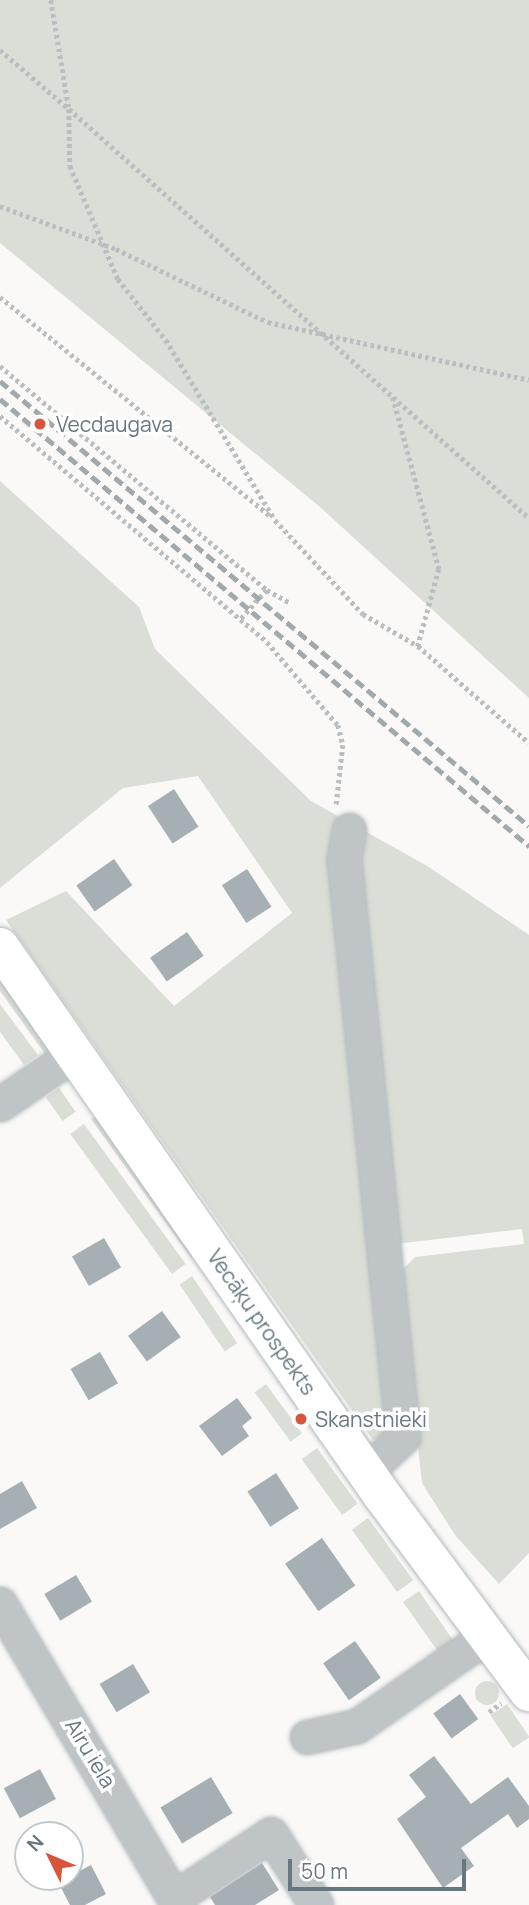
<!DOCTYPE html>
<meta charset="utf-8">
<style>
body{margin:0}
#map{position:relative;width:529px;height:1905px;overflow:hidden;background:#faf9f8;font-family:Manrope,sans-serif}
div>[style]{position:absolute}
.green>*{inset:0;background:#daded7;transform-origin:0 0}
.round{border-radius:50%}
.building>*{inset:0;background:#a6afb4;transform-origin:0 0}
.path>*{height:4.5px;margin-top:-2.25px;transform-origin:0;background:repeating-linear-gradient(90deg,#babec0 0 3.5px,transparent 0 7px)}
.roads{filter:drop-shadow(0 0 2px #b3b9bc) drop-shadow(0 0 2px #b3b9bc)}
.minor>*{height:33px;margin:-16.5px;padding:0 16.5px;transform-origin:16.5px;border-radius:16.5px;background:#bfc4c7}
.major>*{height:38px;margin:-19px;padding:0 19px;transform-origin:19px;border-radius:19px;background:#fff}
.rail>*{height:5px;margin-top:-2.5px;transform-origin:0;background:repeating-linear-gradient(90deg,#a1a9ad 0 10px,transparent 0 15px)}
.dots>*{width:19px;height:19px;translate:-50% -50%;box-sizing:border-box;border:4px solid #fff;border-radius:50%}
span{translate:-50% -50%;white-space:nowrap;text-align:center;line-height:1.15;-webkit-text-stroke:7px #fff;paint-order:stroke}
.poi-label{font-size:21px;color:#667780}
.left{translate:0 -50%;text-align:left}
.street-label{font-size:21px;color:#667780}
.north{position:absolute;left:14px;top:1821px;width:70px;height:70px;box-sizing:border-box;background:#fff;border:2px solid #c2c9cc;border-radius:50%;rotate:313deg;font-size:19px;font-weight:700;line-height:28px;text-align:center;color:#667780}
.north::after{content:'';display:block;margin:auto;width:24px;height:32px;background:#d7553b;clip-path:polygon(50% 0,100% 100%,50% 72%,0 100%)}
.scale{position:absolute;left:288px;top:1859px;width:178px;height:32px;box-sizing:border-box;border:4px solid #667780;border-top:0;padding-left:9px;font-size:21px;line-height:24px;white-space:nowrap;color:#667780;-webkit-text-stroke:5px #fff;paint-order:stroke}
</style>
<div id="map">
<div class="green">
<i style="clip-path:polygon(0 0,529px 0,529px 698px,320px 507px,0 243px)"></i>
<i style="clip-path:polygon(0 481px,139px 607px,155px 649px,311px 801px,429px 867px,529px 935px,529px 1553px,499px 1584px,455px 1535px,422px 1483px,399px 1273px,415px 1257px,524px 1244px,522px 1229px,395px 1244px,389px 1435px,373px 1440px,6px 920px,66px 891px,174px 1006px,292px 913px,198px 776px,123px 788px,0 888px)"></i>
<i style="clip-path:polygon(0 972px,49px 1049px,45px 1054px,0 991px)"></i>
<i style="clip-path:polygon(0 1004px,38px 1055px,24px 1065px,0 1032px)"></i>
<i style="left:59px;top:1088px;width:29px;height:16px;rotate:55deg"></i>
<i style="clip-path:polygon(98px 1115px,199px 1253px,191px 1258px,91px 1119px)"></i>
<i style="left:84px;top:1124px;width:173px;height:17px;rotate:54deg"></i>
<i style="left:192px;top:1276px;width:81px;height:15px;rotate:56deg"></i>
<i style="left:266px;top:1384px;width:61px;height:14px;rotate:54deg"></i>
<i style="left:317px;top:1448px;width:69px;height:19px;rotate:54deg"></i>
<i style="left:368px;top:1518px;width:77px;height:20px;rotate:54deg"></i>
<i style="clip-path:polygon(419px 1591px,459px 1649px,439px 1653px,403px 1602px)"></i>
<i class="round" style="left:475px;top:1681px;width:24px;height:24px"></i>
<i style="left:507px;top:1704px;width:40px;height:20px;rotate:56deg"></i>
</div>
<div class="building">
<i style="left:174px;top:789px;width:45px;height:31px;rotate:57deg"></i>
<i style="left:114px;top:859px;width:32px;height:46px;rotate:55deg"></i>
<i style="left:247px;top:869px;width:45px;height:30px;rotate:57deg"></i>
<i style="left:187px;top:932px;width:29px;height:45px;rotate:55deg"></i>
<i style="left:104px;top:1238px;width:34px;height:37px;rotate:60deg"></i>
<i style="left:162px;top:1311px;width:32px;height:42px;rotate:54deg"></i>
<i style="left:100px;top:1352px;width:36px;height:34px;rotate:60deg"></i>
<i style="clip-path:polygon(237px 1398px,252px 1418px,242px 1426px,249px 1436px,222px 1456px,199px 1426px)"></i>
<i style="left:276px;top:1473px;width:42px;height:34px;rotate:57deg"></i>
<i style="clip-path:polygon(22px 1481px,37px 1508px,0 1529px,0 1494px)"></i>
<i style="left:322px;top:1538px;width:58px;height:45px;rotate:55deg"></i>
<i style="left:76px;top:1575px;width:31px;height:37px;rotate:59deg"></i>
<i style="left:355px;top:1641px;width:45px;height:39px;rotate:55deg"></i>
<i style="left:133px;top:1664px;width:33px;height:39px;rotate:59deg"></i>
<i style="left:460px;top:1694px;width:31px;height:33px;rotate:54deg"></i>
<i style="clip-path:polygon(434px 1756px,471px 1804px,508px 1777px,529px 1806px,529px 1819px,517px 1828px,508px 1814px,461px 1848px,474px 1866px,443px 1888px,397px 1819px,426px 1797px,409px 1775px)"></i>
<i style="left:40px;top:1769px;width:34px;height:41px;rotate:62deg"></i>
<i style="left:211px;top:1777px;width:42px;height:59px;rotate:59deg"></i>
<i style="clip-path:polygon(262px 1863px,279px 1890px,255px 1905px,215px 1905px,210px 1897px)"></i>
<i style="clip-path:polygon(91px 1865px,106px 1894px,85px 1905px,70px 1905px,58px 1882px)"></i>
</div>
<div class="path">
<i style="left:51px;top:0;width:110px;rotate:80.6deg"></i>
<i style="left:69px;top:109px;width:616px;rotate:41.64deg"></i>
<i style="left:0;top:50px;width:91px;rotate:40.5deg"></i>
<i style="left:69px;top:109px;width:57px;rotate:89deg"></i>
<i style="left:70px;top:166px;width:123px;rotate:67deg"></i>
<i style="left:118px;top:279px;width:78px;rotate:51.8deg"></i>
<i style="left:166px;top:340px;width:210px;rotate:58.8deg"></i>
<i style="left:275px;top:520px;width:129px;rotate:46.9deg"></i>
<i style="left:363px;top:614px;width:64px;rotate:30.2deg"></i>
<i style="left:418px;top:646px;width:147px;rotate:41.1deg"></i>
<i style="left:0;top:206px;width:124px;rotate:20.3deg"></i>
<i style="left:116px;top:249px;width:169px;rotate:25.7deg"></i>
<i style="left:268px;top:322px;width:267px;rotate:12.5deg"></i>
<i style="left:0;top:297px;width:350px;rotate:39deg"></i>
<i style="left:0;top:366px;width:349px;rotate:40deg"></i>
<i style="left:267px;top:590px;width:39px;rotate:132deg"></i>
<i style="left:393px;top:397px;width:178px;rotate:75deg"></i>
<i style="left:439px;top:569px;width:80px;rotate:105.3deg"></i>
<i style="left:0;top:416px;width:350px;rotate:40.2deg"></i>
<i style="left:267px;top:642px;width:109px;rotate:49.5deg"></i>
<i style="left:338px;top:725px;width:21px;rotate:76deg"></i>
<i style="left:343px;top:745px;width:63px;rotate:96.3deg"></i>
<i style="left:267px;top:590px;width:25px;rotate:29deg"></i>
<i style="left:489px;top:1712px;width:15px;rotate:-37deg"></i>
</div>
<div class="roads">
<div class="minor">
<i style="left:349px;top:830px;width:29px;rotate:100deg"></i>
<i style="left:344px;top:859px;width:581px;rotate:84.17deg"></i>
<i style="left:403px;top:1437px;width:51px;rotate:136.6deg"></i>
<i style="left:0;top:1104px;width:91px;rotate:-34.2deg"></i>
<i style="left:0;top:1604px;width:350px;rotate:59.4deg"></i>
<i style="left:307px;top:1737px;width:51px;rotate:-12.4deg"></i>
<i style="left:357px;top:1726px;width:156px;rotate:-34.8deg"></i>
<i style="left:174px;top:1898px;width:116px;rotate:-33.4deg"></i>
<i style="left:271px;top:1834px;width:84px;rotate:57.6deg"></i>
</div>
<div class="major">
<i style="left:0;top:947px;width:668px;rotate:55.12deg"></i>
<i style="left:382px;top:1495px;width:246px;rotate:53.3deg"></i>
</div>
</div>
<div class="rail">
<i style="left:0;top:381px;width:691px;rotate:40.07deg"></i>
<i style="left:0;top:399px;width:693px;rotate:40.2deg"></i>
</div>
<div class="dots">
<i style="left:40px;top:424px;background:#d7553b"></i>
<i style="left:301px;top:1419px;background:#d7553b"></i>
</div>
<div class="poi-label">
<span class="left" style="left:56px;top:424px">Vecdaugava</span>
<span class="left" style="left:315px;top:1419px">Skanstnieki</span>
</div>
<div class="street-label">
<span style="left:262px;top:1322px;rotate:55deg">Vecāķu prospekts</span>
<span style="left:91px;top:1753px;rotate:59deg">Airu iela</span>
</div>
<div class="north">N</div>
<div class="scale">50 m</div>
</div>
